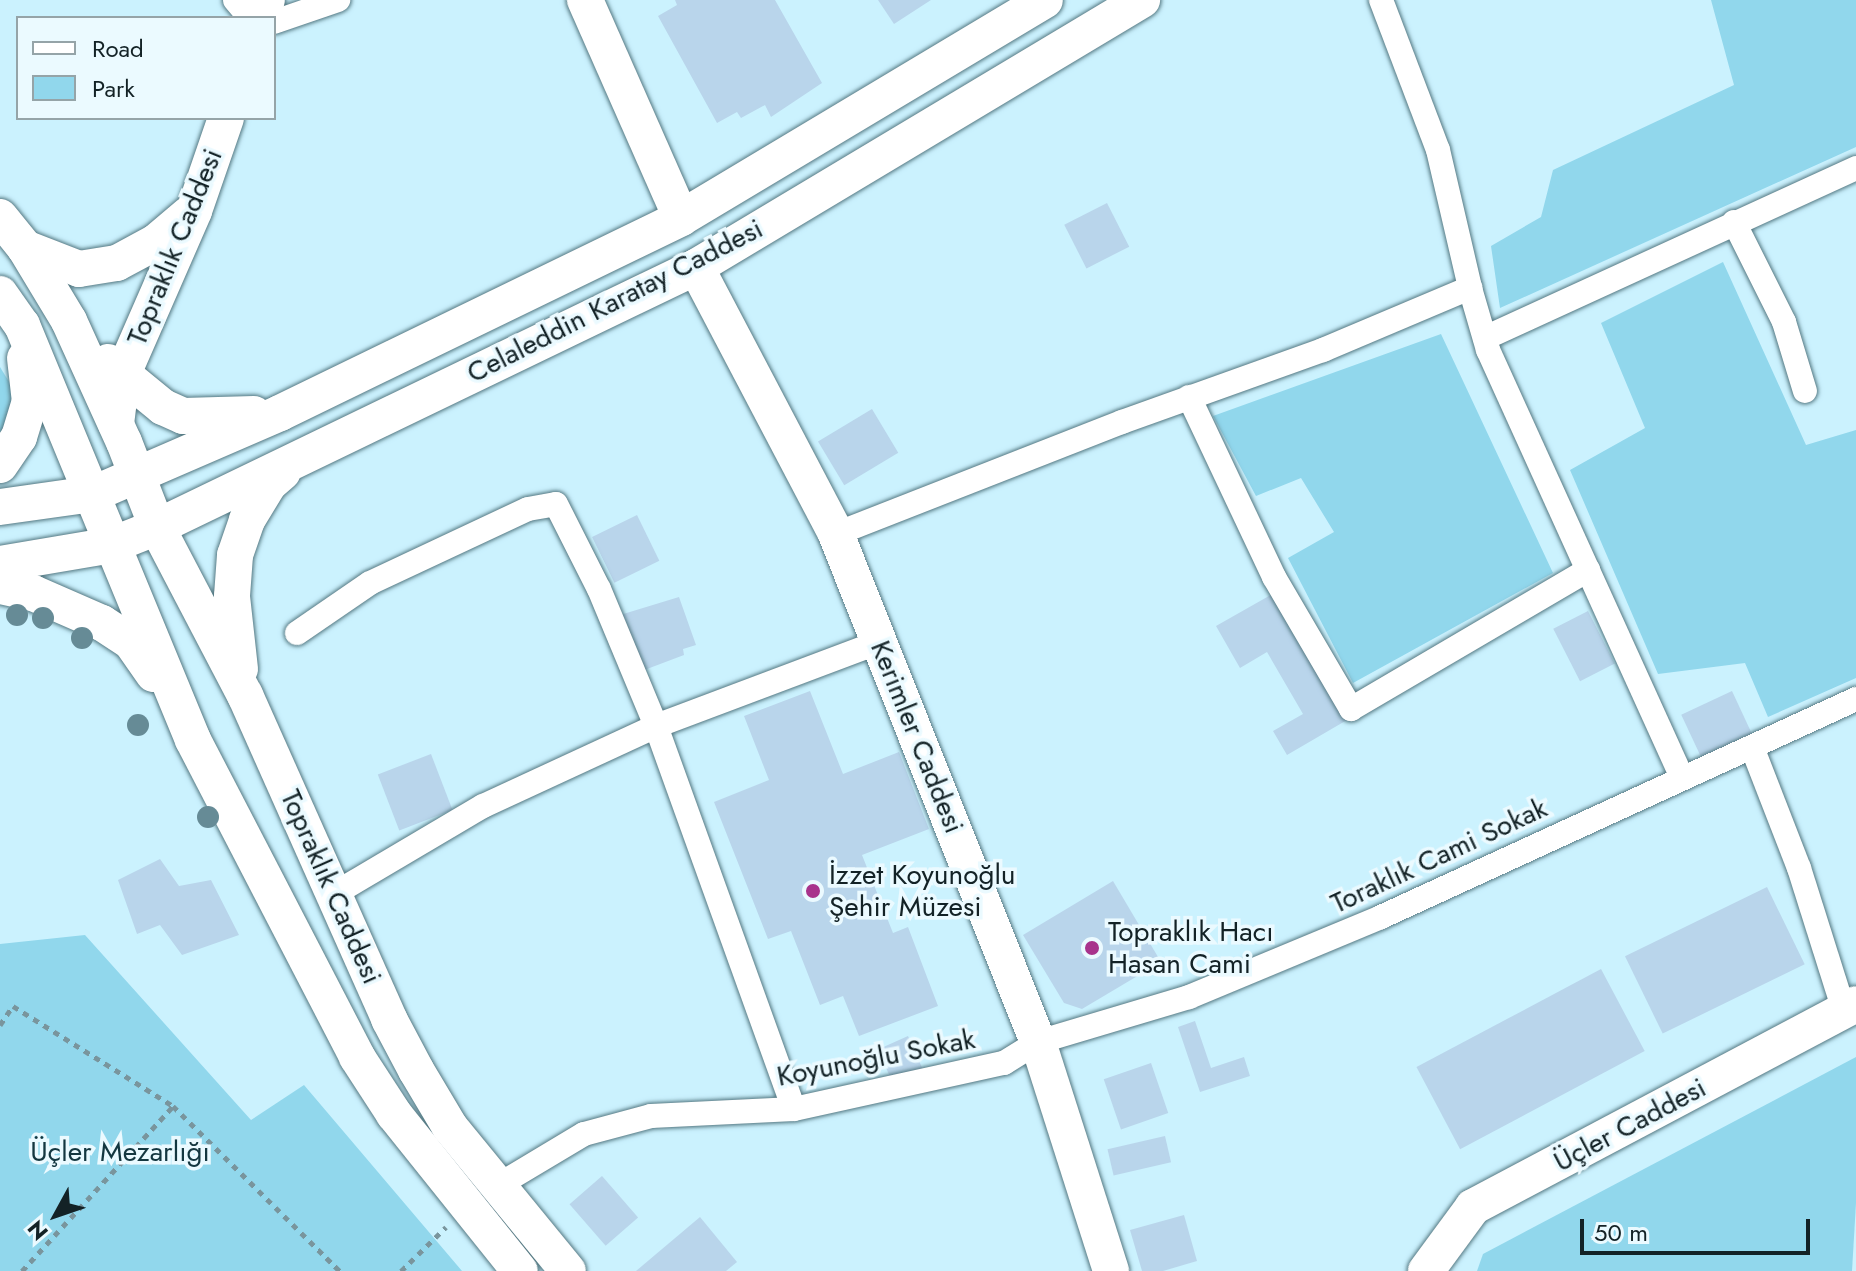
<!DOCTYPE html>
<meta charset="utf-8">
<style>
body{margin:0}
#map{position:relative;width:1856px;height:1271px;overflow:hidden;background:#cbf2fe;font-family:Jost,sans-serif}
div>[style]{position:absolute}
.green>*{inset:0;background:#91d7ec}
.building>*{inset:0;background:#b9d5eb;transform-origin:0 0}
.path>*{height:5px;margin-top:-2.5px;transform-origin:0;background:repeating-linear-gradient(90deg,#79959d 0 6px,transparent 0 12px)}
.roads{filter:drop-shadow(0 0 2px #547882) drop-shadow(0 0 2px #547882)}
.street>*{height:24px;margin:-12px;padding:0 12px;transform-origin:12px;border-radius:12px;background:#fff}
.secondary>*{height:36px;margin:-18px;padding:0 18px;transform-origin:18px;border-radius:18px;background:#fff}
.trees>*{width:22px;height:22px;margin:-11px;border-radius:50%;background:#668b96}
.dots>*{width:22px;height:22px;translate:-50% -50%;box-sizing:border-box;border:4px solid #ebfaff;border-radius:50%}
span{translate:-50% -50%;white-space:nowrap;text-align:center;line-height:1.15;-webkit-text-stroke:7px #ebfaff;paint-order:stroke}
.street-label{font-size:28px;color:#132226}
.poi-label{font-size:28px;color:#132226}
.left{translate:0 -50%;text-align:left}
.park-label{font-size:28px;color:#143740}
.legend{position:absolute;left:16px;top:16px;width:260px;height:104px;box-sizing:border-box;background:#ebfaff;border:2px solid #95a4a8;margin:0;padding:10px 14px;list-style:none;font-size:24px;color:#132226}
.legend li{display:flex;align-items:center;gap:16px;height:40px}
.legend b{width:40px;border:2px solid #95a4a8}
.north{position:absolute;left:16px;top:1175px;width:80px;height:80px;-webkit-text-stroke:6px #ebfaff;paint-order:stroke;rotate:230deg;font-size:22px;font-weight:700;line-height:32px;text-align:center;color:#132226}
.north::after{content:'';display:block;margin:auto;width:28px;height:36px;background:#132226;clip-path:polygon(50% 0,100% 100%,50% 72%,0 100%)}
.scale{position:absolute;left:1580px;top:1219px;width:230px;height:36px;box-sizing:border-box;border:4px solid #132226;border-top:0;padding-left:10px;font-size:24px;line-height:28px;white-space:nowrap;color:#132226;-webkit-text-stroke:6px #ebfaff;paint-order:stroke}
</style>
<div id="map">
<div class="green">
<i style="clip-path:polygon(1711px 0,1856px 0,1856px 147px,1500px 308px,1491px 246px,1541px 217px,1553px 170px,1734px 85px)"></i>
<i style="clip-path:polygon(1723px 262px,1806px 445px,1856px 430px,1856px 678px,1768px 717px,1745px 663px,1658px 674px,1570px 470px,1645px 428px,1601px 323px)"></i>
<i style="clip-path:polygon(1441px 334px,1553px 573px,1353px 683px,1288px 558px,1334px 532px,1301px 478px,1256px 496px,1213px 416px)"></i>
<i style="clip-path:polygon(0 367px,19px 398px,0 452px)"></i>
<i style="clip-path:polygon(85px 935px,251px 1120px,304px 1085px,462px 1271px,0 1271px,0 944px)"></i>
<i style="clip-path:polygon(1856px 1057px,1856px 1203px,1852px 1271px,1477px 1271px,1483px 1254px)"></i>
</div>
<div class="building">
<i style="clip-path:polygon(675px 0,775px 0,822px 83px,771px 117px,765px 105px,741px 118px,737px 112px,717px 123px,658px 16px,677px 5px)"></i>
<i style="clip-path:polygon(878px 0,931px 0,894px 24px)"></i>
<i style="left:1107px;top:203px;width:49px;height:48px;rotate:63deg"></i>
<i style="left:872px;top:409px;width:51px;height:63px;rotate:59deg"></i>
<i style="left:637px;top:515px;width:51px;height:50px;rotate:64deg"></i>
<i style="clip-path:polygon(1274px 593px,1347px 720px,1287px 755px,1273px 731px,1303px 714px,1267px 652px,1240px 668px,1216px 626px)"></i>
<i style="clip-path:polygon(679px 597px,696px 645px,683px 649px,684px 655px,639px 672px,620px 615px)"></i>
<i style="left:1588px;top:611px;width:59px;height:39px;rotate:63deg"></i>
<i style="clip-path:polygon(810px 691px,843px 774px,899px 752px,929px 829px,862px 855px,893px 933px,908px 927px,938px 1006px,859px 1036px,843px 996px,820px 1005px,791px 931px,768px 939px,714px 802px,769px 780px,744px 716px)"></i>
<i style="left:1732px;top:691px;width:52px;height:56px;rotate:65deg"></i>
<i style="left:431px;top:754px;width:60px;height:57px;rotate:69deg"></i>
<i style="clip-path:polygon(160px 859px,179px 886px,211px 880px,239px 935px,182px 955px,160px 925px,137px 934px,118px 880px)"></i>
<i style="clip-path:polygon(1113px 881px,1161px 962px,1082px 1009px,1064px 1003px,1023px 935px)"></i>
<i style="left:1767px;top:887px;width:86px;height:158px;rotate:64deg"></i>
<i style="left:1601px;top:969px;width:93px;height:209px;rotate:62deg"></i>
<i style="clip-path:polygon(1195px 1021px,1211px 1068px,1244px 1057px,1250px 1076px,1200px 1092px,1178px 1027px)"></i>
<i style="left:908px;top:1036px;width:36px;height:33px;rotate:66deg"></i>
<i style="left:1151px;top:1063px;width:53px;height:50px;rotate:71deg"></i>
<i style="left:1165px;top:1136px;width:27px;height:59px;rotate:77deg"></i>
<i style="left:602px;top:1176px;width:55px;height:43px;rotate:49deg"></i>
<i style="clip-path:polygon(1184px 1215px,1197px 1261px,1163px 1271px,1142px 1271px,1130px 1230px)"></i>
<i style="clip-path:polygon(700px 1217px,737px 1262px,726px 1271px,636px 1271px)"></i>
</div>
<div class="path">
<i style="left:0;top:1025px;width:23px;rotate:-56deg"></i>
<i style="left:13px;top:1006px;width:189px;rotate:32deg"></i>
<i style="left:173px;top:1106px;width:235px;rotate:44.7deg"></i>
<i style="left:22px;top:1271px;width:224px;rotate:-47.5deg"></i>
<i style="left:401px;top:1271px;width:63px;rotate:-44.4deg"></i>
</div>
<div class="roads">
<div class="street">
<i style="left:235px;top:0;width:23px;rotate:50deg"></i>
<i style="left:1381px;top:0;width:160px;rotate:69.2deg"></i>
<i style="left:1438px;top:150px;width:142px;rotate:76.9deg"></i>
<i style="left:1470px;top:288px;width:65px;rotate:73.8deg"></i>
<i style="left:1488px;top:350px;width:469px;rotate:65.6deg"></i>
<i style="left:274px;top:22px;width:68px;rotate:-19deg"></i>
<i style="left:1734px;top:222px;width:112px;rotate:63.4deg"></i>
<i style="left:1784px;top:322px;width:72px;rotate:73.1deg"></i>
<i style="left:1485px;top:338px;width:408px;rotate:-24.6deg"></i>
<i style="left:1189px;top:397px;width:199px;rotate:64.7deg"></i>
<i style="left:1274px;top:577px;width:153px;rotate:59.7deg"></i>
<i style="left:1351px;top:709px;width:275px;rotate:-30.4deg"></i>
<i style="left:836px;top:534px;width:307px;rotate:-21.4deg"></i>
<i style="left:1122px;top:422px;width:214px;rotate:-19.7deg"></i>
<i style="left:1323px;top:350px;width:160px;rotate:-22.9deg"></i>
<i style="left:297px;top:633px;width:88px;rotate:-34.4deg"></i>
<i style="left:370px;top:583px;width:174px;rotate:-25.1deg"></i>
<i style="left:528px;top:509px;width:28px;rotate:-10deg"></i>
<i style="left:556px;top:504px;width:95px;rotate:63.2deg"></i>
<i style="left:599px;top:589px;width:148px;rotate:67.4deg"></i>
<i style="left:656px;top:726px;width:407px;rotate:70.2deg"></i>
<i style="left:1752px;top:747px;width:130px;rotate:68.8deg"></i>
<i style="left:1799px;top:868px;width:150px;rotate:72.5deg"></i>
<i style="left:334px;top:894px;width:173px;rotate:-30.6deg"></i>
<i style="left:483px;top:806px;width:191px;rotate:-24.8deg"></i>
<i style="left:656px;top:726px;width:238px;rotate:-20.6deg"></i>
<i style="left:497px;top:1186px;width:101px;rotate:-30.9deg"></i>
<i style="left:584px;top:1134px;width:69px;rotate:-15deg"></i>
<i style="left:651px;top:1116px;width:143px;rotate:-2.8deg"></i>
<i style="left:794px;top:1109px;width:215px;rotate:-12.4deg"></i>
<i style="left:1004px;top:1063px;width:40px;rotate:-32deg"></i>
<i style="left:1038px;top:1042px;width:158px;rotate:-16.6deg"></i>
<i style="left:1189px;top:997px;width:208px;rotate:-22.6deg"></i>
<i style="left:1381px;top:917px;width:523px;rotate:-24.65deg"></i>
</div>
<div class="secondary">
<i style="left:585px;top:0;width:238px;rotate:66.2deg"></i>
<i style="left:261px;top:18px;width:19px;rotate:-72deg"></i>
<i style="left:0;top:217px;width:40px;rotate:51deg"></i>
<i style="left:25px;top:248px;width:85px;rotate:58.9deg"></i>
<i style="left:69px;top:321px;width:133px;rotate:65.6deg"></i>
<i style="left:124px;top:442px;width:91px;rotate:68.8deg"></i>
<i style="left:157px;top:527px;width:190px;rotate:62.4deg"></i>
<i style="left:245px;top:695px;width:355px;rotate:66deg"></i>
<i style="left:389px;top:1019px;width:58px;rotate:62.1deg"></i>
<i style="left:416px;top:1070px;width:66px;rotate:59.2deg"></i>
<i style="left:450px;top:1127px;width:186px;rotate:50.7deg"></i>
<i style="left:25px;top:248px;width:58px;rotate:21.3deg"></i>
<i style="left:79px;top:269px;width:38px;rotate:-9deg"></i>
<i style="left:117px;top:263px;width:44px;rotate:-28.3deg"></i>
<i style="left:156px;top:242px;width:43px;rotate:-40.3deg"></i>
<i style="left:696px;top:267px;width:301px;rotate:62.3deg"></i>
<i style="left:836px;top:534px;width:547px;rotate:68.32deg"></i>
<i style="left:1038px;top:1042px;width:240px;rotate:72.3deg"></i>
<i style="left:0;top:294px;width:38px;rotate:55deg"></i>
<i style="left:22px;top:325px;width:449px;rotate:67.6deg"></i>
<i style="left:193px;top:740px;width:357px;rotate:62.6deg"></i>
<i style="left:357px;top:1057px;width:68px;rotate:57deg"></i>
<i style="left:394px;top:1114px;width:201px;rotate:51.3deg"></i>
<i style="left:108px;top:362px;width:71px;rotate:39.3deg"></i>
<i style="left:163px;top:407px;width:22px;rotate:24deg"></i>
<i style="left:183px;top:416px;width:71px;rotate:-1.6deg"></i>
<i style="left:116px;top:424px;width:48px;rotate:-82.9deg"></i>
<i style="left:122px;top:376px;width:180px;rotate:-66.4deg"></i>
<i style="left:194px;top:211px;width:98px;rotate:-71deg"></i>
<i style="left:0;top:465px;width:34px;rotate:-56deg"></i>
<i style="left:19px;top:437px;width:37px;rotate:-73deg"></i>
<i style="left:30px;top:402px;width:44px;rotate:-96.5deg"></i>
<i style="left:0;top:507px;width:94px;rotate:-8deg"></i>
<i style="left:93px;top:494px;width:204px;rotate:-23.4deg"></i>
<i style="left:280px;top:413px;width:446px;rotate:-25.9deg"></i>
<i style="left:681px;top:218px;width:424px;rotate:-30.9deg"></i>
<i style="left:0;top:564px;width:114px;rotate:-9.6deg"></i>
<i style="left:112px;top:545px;width:48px;rotate:-21.8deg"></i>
<i style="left:157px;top:527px;width:598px;rotate:-25.75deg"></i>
<i style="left:696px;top:267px;width:520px;rotate:-30.91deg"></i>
<i style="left:0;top:586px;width:34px;rotate:12deg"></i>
<i style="left:33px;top:593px;width:75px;rotate:23.5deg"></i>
<i style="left:102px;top:623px;width:35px;rotate:33deg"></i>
<i style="left:131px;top:642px;width:39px;rotate:55deg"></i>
<i style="left:240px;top:669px;width:73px;rotate:-96.3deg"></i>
<i style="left:232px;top:596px;width:41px;rotate:-85.8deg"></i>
<i style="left:235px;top:555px;width:37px;rotate:-71deg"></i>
<i style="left:247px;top:520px;width:42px;rotate:-58.6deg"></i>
<i style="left:269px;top:484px;width:18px;rotate:-41deg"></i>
<i style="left:1426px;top:1271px;width:79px;rotate:-53.7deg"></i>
<i style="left:1473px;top:1207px;width:433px;rotate:-27.9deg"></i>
</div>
</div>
<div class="trees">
<i style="left:17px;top:615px"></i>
<i style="left:43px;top:618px"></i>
<i style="left:82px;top:638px"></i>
<i style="left:138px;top:725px"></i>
<i style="left:208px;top:817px"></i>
</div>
<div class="dots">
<i style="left:813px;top:891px;background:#a8338c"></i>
<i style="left:1092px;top:948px;background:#a8338c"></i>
</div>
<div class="street-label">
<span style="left:175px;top:247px;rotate:-68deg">Topraklık Caddesi</span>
<span style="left:615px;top:301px;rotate:-27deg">Celaleddin Karatay Caddesi</span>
<span style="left:917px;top:737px;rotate:68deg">Kerimler Caddesi</span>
<span style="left:1439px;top:856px;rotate:-25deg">Toraklık Cami Sokak</span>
<span style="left:331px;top:887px;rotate:66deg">Topraklık Caddesi</span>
<span style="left:876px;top:1058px;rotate:-11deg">Koyunoğlu Sokak</span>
<span style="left:1630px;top:1125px;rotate:-28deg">Üçler Caddesi</span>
</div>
<div class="poi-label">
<span class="left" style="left:829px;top:891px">İzzet Koyunoğlu<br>Şehir Müzesi</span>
<span class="left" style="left:1108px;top:948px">Topraklık Hacı<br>Hasan Cami</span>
</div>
<div class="park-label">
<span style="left:120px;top:1152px">Üçler Mezarlığı</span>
</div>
<ul class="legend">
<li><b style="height:10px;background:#fff"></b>Road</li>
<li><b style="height:22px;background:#91d7ec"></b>Park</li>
</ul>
<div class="north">N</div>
<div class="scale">50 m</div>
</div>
